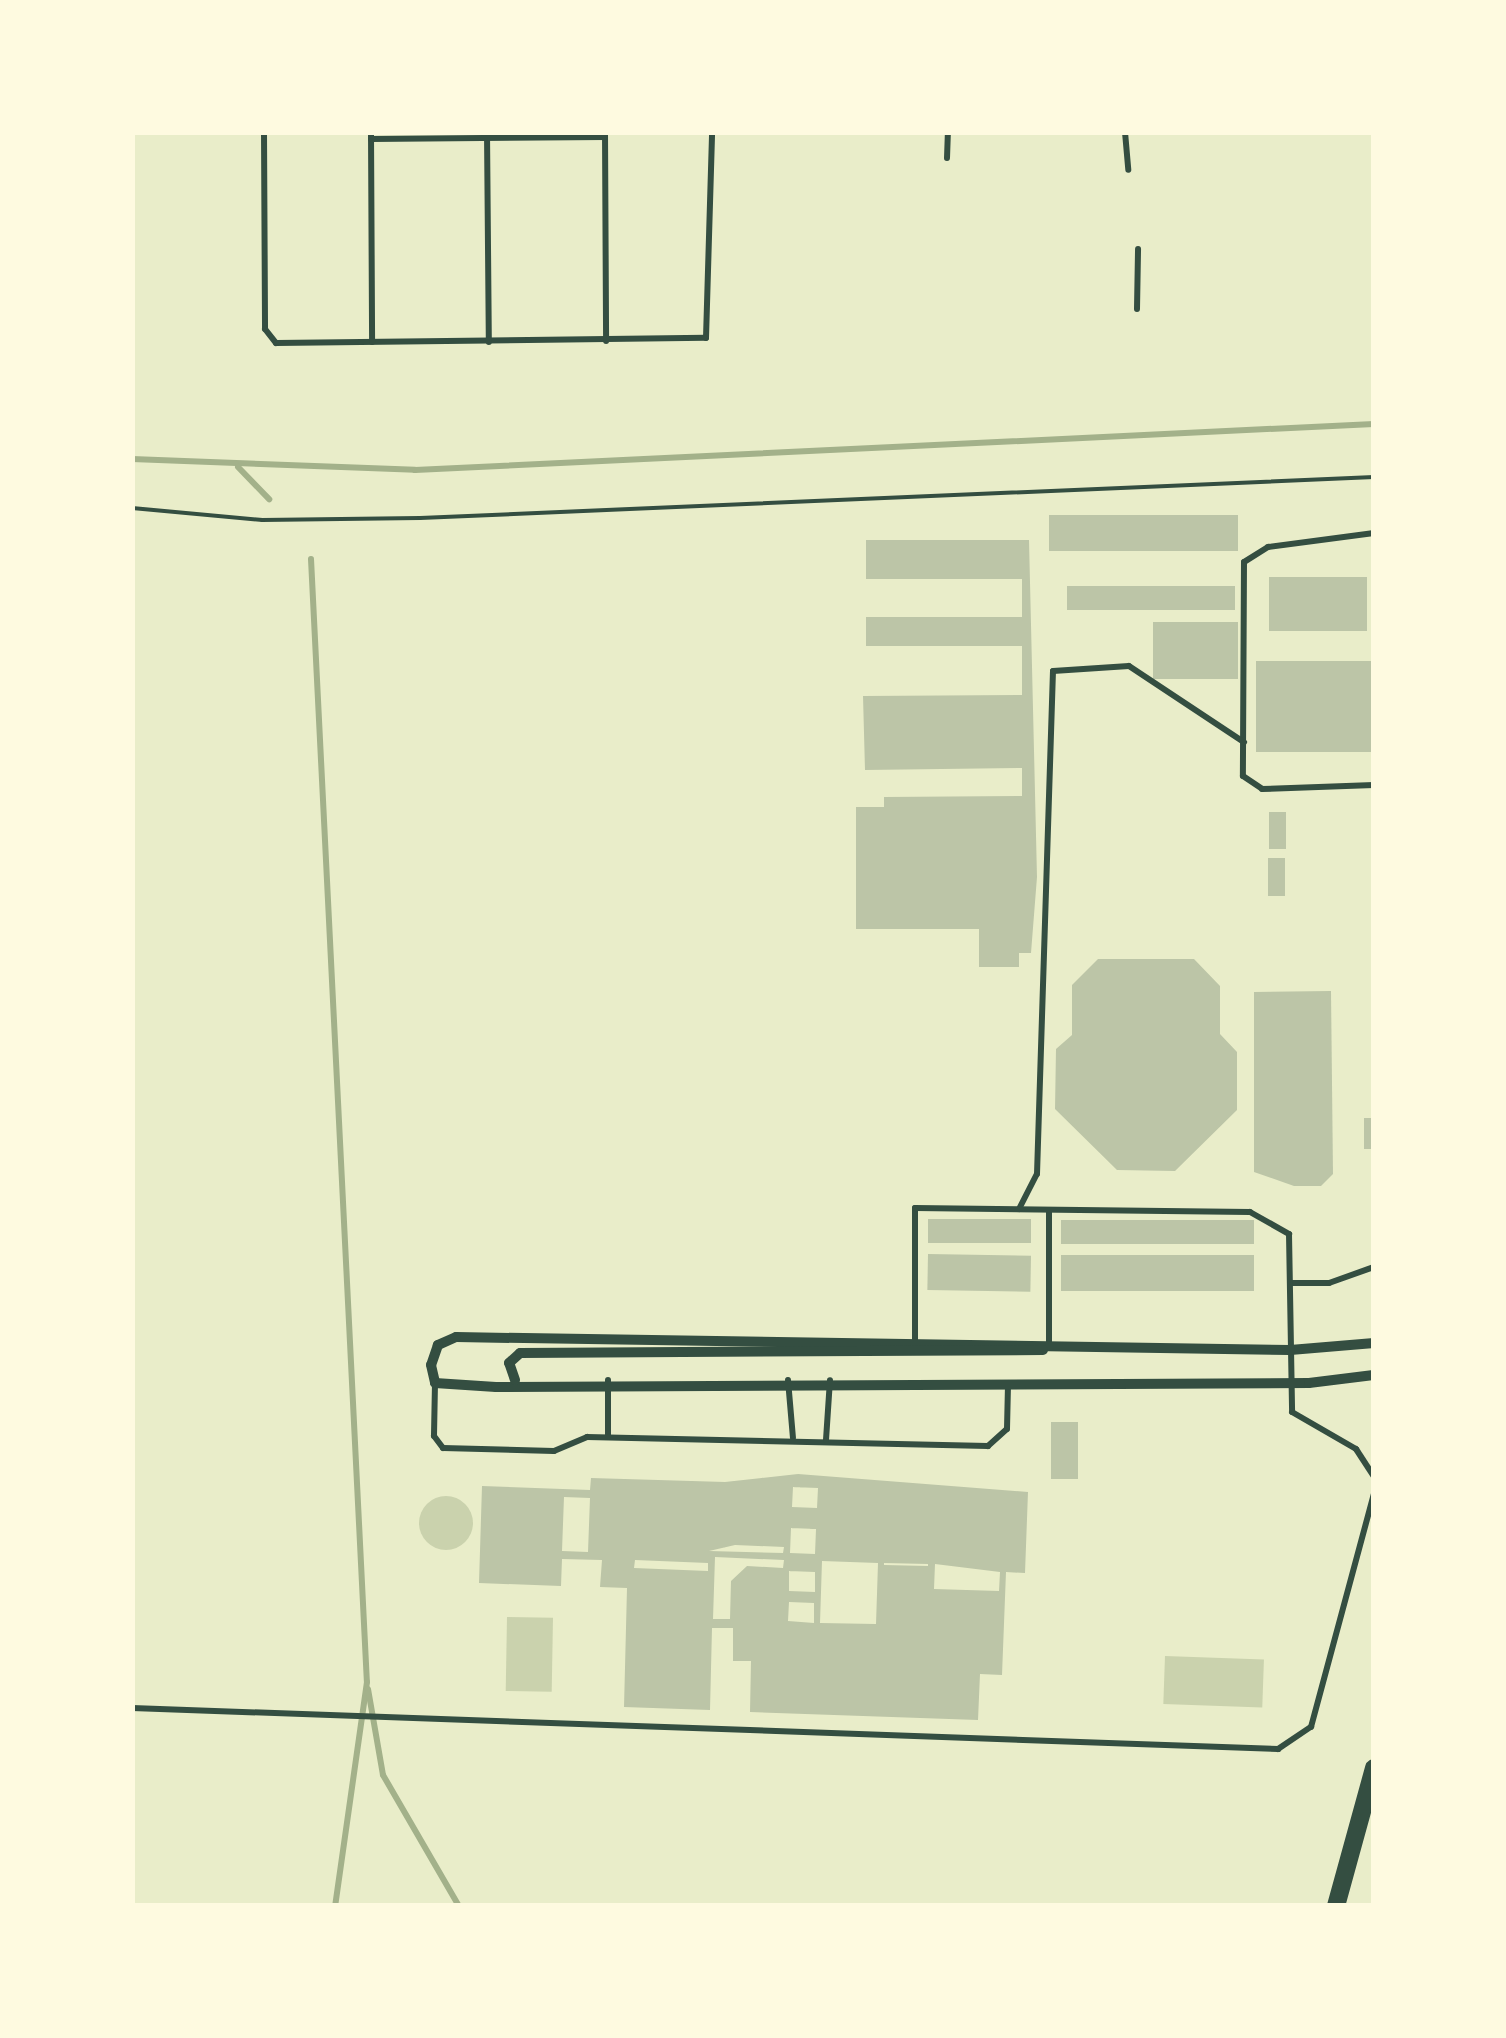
<!DOCTYPE html>
<style>
body{margin:0}
#map{position:relative;width:1506px;height:2038px;overflow:hidden;background:#e9edc9;font-family:"Space Grotesk",sans-serif}
div>[style]{position:absolute}
.green>*{inset:0;background:#cad2ad;transform-origin:0 0}
.round{border-radius:50%}
.stream>*{height:6px;margin:-3px;padding:0 3px;transform-origin:3px;border-radius:3px;background:#a3b18a}
.building>*{inset:0;background:#bcc5a7;transform-origin:0 0}
.path>*{height:4px;margin:-2px;padding:0 2px;transform-origin:2px;border-radius:2px;background:#344e41}
.service>*{height:6px;margin:-3px;padding:0 3px;transform-origin:3px;border-radius:3px;background:#344e41}
.minor>*{height:10px;margin:-5px;padding:0 5px;transform-origin:5px;border-radius:5px;background:#344e41}
.secondary>*{height:18px;margin:-9px;padding:0 9px;transform-origin:9px;border-radius:9px;background:#344e41}
span{translate:-50% -50%;white-space:nowrap;text-align:center;line-height:1.15;-webkit-text-stroke:8px #fefae0;paint-order:stroke}
.frame{position:absolute;inset:0;border:135px solid #fefae0;pointer-events:none}
</style>
<div id="map">
<div class="green">
<i class="round" style="left:419px;top:1496px;width:54px;height:54px"></i>
<i style="left:507px;top:1617px;width:46px;height:74px;rotate:1deg"></i>
<i style="left:1165px;top:1656px;width:99px;height:48px;rotate:2deg"></i>
</div>
<div class="stream">
<i style="left:132px;top:459px;width:283px;rotate:2.2deg"></i>
<i style="left:415px;top:470px;width:960px;rotate:-2.75deg"></i>
<i style="left:238px;top:467px;width:45px;rotate:45.9deg"></i>
<i style="left:311px;top:559px;width:1124px;rotate:87.15deg"></i>
<i style="left:367px;top:1682px;width:226px;rotate:98.1deg"></i>
<i style="left:368px;top:1689px;width:87px;rotate:80.1deg"></i>
<i style="left:383px;top:1775px;width:151px;rotate:59.9deg"></i>
</div>
<div class="building">
<i style="left:1049px;top:515px;width:189px;height:36px"></i>
<i style="clip-path:polygon(866px 540px,1029px 540px,1037px 877px,1031px 953px,1019px 953px,1019px 967px,979px 967px,979px 929px,856px 929px,856px 807px,884px 807px,884px 797px,1022px 796px,1022px 768px,865px 770px,863px 696px,1022px 695px,1022px 646px,866px 646px,866px 617px,1022px 617px,1022px 579px,866px 579px)"></i>
<i style="left:1269px;top:577px;width:98px;height:54px"></i>
<i style="left:1067px;top:586px;width:168px;height:24px"></i>
<i style="left:1153px;top:622px;width:85px;height:57px"></i>
<i style="left:1374px;top:661px;width:91px;height:118px;rotate:90deg"></i>
<i style="left:1269px;top:812px;width:17px;height:37px"></i>
<i style="left:1268px;top:858px;width:17px;height:38px"></i>
<i style="clip-path:polygon(1098px 959px,1194px 959px,1220px 986px,1220px 1034px,1237px 1052px,1237px 1110px,1175px 1171px,1117px 1170px,1055px 1109px,1056px 1049px,1072px 1035px,1072px 985px)"></i>
<i style="clip-path:polygon(1331px 991px,1333px 1174px,1321px 1186px,1294px 1186px,1254px 1172px,1254px 992px)"></i>
<i style="left:1374px;top:1118px;width:31px;height:10px;rotate:90deg"></i>
<i style="left:928px;top:1219px;width:103px;height:24px"></i>
<i style="left:1061px;top:1220px;width:193px;height:24px"></i>
<i style="left:928px;top:1254px;width:103px;height:36px;rotate:1deg"></i>
<i style="left:1061px;top:1255px;width:193px;height:36px"></i>
<i style="left:1051px;top:1422px;width:27px;height:57px"></i>
<i style="clip-path:polygon(evenodd,798px 1474px,1028px 1492px,1025px 1573px,1006px 1572px,1002px 1675px,980px 1674px,978px 1720px,750px 1712px,751px 1661px,733px 1661px,733px 1628px,712px 1628px,710px 1710px,624px 1707px,627px 1588px,600px 1587px,602px 1560px,562px 1559px,561px 1586px,479px 1583px,482px 1486px,590px 1490px,591px 1478px,725px 1482px,798px 1474px,793px 1487px,818px 1488px,817px 1508px,792px 1507px,793px 1487px,798px 1474px,564px 1497px,590px 1498px,588px 1552px,562px 1551px,564px 1497px,798px 1474px,791px 1528px,816px 1529px,815px 1554px,790px 1553px,791px 1528px,798px 1474px,735px 1545px,784px 1547px,783px 1553px,709px 1551px,735px 1545px,798px 1474px,715px 1557px,784px 1560px,783px 1568px,747px 1566px,731px 1581px,730px 1619px,713px 1619px,715px 1557px,798px 1474px,635px 1560px,708px 1563px,708px 1571px,634px 1568px,635px 1560px,798px 1474px,822px 1561px,878px 1563px,876px 1624px,820px 1623px,822px 1561px,798px 1474px,884px 1563px,928px 1564px,928px 1566px,884px 1565px,884px 1563px,798px 1474px,935px 1564px,1000px 1572px,999px 1591px,934px 1589px,935px 1564px,798px 1474px,789px 1571px,815px 1572px,815px 1592px,789px 1591px,789px 1571px,798px 1474px,789px 1602px,814px 1603px,814px 1623px,788px 1621px,789px 1602px)"></i>
</div>
<div class="path">
<i style="left:132px;top:508px;width:131px;rotate:5.3deg"></i>
<i style="left:262px;top:520px;width:158px;rotate:-0.7deg"></i>
<i style="left:420px;top:518px;width:955px;rotate:-2.46deg"></i>
</div>
<div class="service">
<i style="left:264px;top:132px;width:197px;rotate:89.7deg"></i>
<i style="left:265px;top:329px;width:18px;rotate:52deg"></i>
<i style="left:276px;top:343px;width:430px;rotate:-0.7deg"></i>
<i style="left:706px;top:338px;width:206px;rotate:-88.3deg"></i>
<i style="left:371px;top:132px;width:210px;rotate:89.7deg"></i>
<i style="left:487px;top:132px;width:210px;rotate:89.5deg"></i>
<i style="left:605px;top:132px;width:209px;rotate:89.7deg"></i>
<i style="left:1125px;top:132px;width:38px;rotate:85deg"></i>
<i style="left:371px;top:139px;width:234px;rotate:-0.5deg"></i>
<i style="left:947px;top:158px;width:26px;rotate:-88deg"></i>
<i style="left:1137px;top:309px;width:60px;rotate:-89deg"></i>
<i style="left:1374px;top:533px;width:107px;rotate:172.5deg"></i>
<i style="left:1268px;top:547px;width:28px;rotate:148deg"></i>
<i style="left:1244px;top:562px;width:214px;rotate:90.3deg"></i>
<i style="left:1243px;top:776px;width:23px;rotate:34deg"></i>
<i style="left:1262px;top:789px;width:112px;rotate:-2deg"></i>
<i style="left:1019px;top:1209px;width:39px;rotate:-63deg"></i>
<i style="left:1037px;top:1174px;width:503px;rotate:-88.18deg"></i>
<i style="left:1053px;top:671px;width:76px;rotate:-3.8deg"></i>
<i style="left:1129px;top:666px;width:138px;rotate:33.5deg"></i>
<i style="left:1049px;top:1210px;width:138px;rotate:90deg"></i>
<i style="left:1290px;top:1283px;width:39px"></i>
<i style="left:1329px;top:1283px;width:48px;rotate:-19.6deg"></i>
<i style="left:915px;top:1340px;width:132px;rotate:-90deg"></i>
<i style="left:915px;top:1208px;width:335px;rotate:0.7deg"></i>
<i style="left:1250px;top:1212px;width:45px;rotate:29.4deg"></i>
<i style="left:1289px;top:1234px;width:178px;rotate:89deg"></i>
<i style="left:1292px;top:1412px;width:74px;rotate:30deg"></i>
<i style="left:1356px;top:1449px;width:33px;rotate:57deg"></i>
<i style="left:788px;top:1380px;width:58px;rotate:85.1deg"></i>
<i style="left:435px;top:1383px;width:53px;rotate:91.1deg"></i>
<i style="left:434px;top:1436px;width:15px;rotate:53deg"></i>
<i style="left:443px;top:1448px;width:111px;rotate:1.5deg"></i>
<i style="left:554px;top:1451px;width:36px;rotate:-23deg"></i>
<i style="left:587px;top:1437px;width:401px;rotate:1.3deg"></i>
<i style="left:988px;top:1446px;width:25px;rotate:-42deg"></i>
<i style="left:1007px;top:1429px;width:45px;rotate:-88.7deg"></i>
<i style="left:608px;top:1437px;width:57px;rotate:-90deg"></i>
<i style="left:826px;top:1440px;width:60px;rotate:-86.2deg"></i>
<i style="left:132px;top:1708px;width:1147px;rotate:2.05deg"></i>
<i style="left:1278px;top:1749px;width:40px;rotate:-34deg"></i>
<i style="left:1311px;top:1727px;width:241px;rotate:-74.9deg"></i>
</div>
<div class="minor">
<i style="left:1374px;top:1343px;width:84px;rotate:175.2deg"></i>
<i style="left:1290px;top:1350px;width:834px;rotate:-179.11deg"></i>
<i style="left:456px;top:1337px;width:20px;rotate:156deg"></i>
<i style="left:438px;top:1345px;width:21px;rotate:109deg"></i>
<i style="left:431px;top:1365px;width:18px;rotate:77deg"></i>
<i style="left:435px;top:1383px;width:61px;rotate:3.8deg"></i>
<i style="left:496px;top:1387px;width:813px;rotate:-0.28deg"></i>
<i style="left:1309px;top:1383px;width:65px;rotate:-7deg"></i>
<i style="left:515px;top:1380px;width:18px;rotate:-109deg"></i>
<i style="left:509px;top:1363px;width:15px;rotate:-42deg"></i>
<i style="left:520px;top:1353px;width:523px;rotate:-0.33deg"></i>
</div>
<div class="secondary">
<i style="left:1336px;top:1906px;width:143px;rotate:-74.6deg"></i>
</div>
<div class="frame"></div>
</div>
